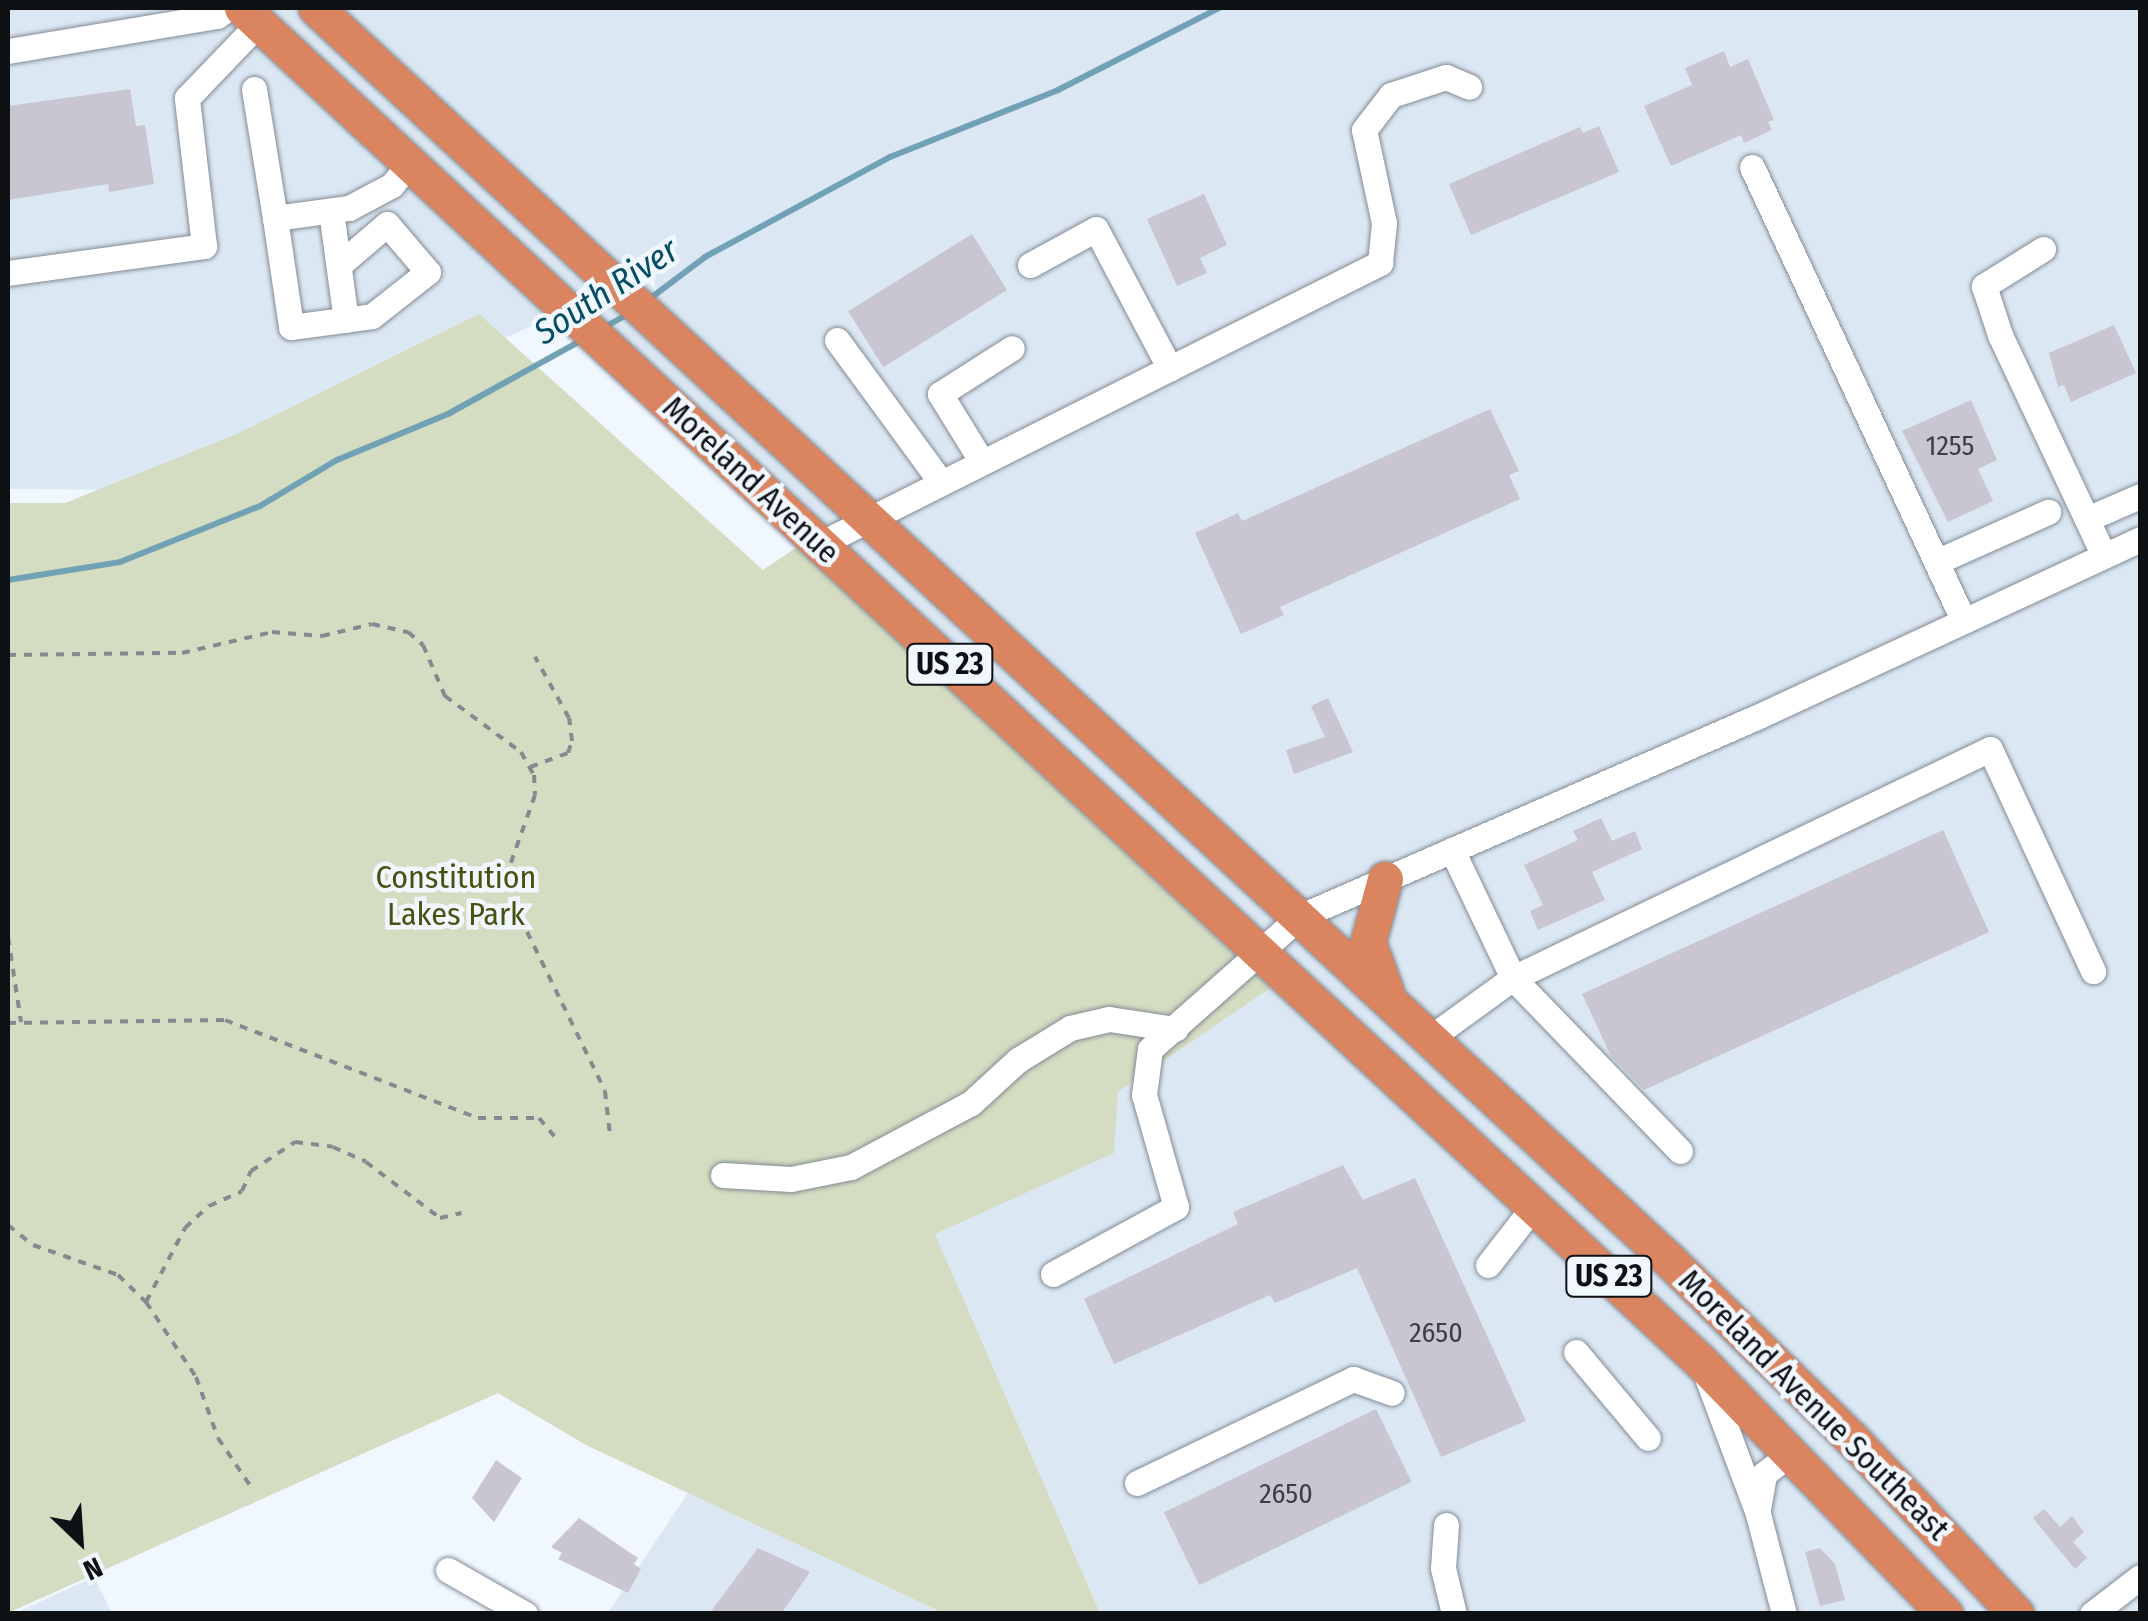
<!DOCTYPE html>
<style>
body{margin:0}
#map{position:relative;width:2148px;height:1621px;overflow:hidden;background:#f0f7ff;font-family:"Fira Sans Condensed",sans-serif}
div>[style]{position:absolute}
.built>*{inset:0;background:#dbe8f4}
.green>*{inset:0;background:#d4dcc1}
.stream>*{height:6px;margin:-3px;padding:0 3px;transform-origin:3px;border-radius:3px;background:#70a1b5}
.building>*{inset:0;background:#c9c5d1;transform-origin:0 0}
.path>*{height:4px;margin-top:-2px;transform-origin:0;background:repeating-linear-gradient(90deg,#858a8f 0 8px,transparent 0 16px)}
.roads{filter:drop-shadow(0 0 2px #838b94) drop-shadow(0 0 2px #838b94)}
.minor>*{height:25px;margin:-12.5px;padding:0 12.5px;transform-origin:12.5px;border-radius:12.5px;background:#fff}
.highway>*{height:35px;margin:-17.5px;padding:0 17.5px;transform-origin:17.5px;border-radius:17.5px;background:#da8560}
span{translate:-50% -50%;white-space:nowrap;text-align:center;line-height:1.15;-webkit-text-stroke:9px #f0f7ff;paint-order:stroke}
.number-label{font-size:28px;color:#3d3e43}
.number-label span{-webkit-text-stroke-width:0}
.shield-label span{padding:2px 8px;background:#f0f7ff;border:2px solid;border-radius:8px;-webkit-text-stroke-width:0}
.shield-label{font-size:30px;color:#0e1114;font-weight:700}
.street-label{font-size:32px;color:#0e1114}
.park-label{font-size:32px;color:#445310}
.water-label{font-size:35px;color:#044d62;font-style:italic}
.frame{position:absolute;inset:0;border:10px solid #0e1114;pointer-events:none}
.north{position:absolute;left:30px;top:1491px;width:100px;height:100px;-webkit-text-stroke:8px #f0f7ff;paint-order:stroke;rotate:155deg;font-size:28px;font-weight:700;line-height:40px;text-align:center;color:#0e1114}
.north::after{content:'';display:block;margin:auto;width:35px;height:45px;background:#0e1114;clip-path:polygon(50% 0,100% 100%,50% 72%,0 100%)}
</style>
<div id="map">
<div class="built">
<i style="clip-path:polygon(8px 8px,2140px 8px,2140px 1613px,1100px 1613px,930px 1223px,1269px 987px,797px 547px,566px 311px,157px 490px,8px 489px)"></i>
<i style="clip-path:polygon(688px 1493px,943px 1613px,607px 1614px)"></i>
<i style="clip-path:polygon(94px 1577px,112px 1613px,13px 1614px)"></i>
</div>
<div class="green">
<i style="clip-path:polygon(479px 314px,763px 570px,797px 547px,1270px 988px,1118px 1092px,1114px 1153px,935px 1234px,1100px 1613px,943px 1613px,586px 1445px,498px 1393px,8px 1613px,8px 503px,65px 503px,239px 433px)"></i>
</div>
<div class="stream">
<i style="left:648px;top:300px;width:71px;rotate:-37deg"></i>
<i style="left:705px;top:257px;width:210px;rotate:-28.4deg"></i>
<i style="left:890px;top:157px;width:181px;rotate:-21.7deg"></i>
<i style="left:1058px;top:90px;width:181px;rotate:-27deg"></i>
<i style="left:601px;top:329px;width:33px;rotate:-29deg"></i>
<i style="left:8px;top:580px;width:113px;rotate:-9.1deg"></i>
<i style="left:120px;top:562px;width:151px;rotate:-21.8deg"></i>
<i style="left:260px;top:506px;width:90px;rotate:-30.9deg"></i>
<i style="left:337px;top:460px;width:120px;rotate:-22.5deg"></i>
<i style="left:448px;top:414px;width:153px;rotate:-28.9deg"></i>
</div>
<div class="building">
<i style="clip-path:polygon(1724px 51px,1730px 67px,1748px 59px,1774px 120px,1768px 122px,1772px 130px,1744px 143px,1741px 135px,1671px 166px,1644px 106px,1692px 85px,1685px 68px)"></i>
<i style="clip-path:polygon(130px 89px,136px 126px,145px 125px,154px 184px,109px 192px,108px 184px,8px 200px,8px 106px)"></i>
<i style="clip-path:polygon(1599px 126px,1619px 172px,1471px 235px,1449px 184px,1580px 127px,1583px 133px)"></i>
<i style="clip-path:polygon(1204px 194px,1227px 245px,1200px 258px,1207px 273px,1177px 286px,1147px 219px)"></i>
<i style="left:972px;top:234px;width:66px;height:146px;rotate:58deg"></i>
<i style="clip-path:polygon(2114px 325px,2136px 373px,2071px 402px,2064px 385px,2058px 387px,2049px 353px)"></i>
<i style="clip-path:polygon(1971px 400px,1997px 460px,1978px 469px,1993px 501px,1948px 522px,1902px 431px)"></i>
<i style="clip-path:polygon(1490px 409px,1519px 471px,1509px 475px,1520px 499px,1280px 607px,1284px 615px,1241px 634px,1195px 533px,1238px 513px,1242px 521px)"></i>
<i style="clip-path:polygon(1328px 698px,1353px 752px,1294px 774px,1286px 750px,1325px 737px,1311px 706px)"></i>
<i style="clip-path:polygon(1601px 818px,1612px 841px,1635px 831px,1642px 849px,1592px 872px,1605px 900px,1538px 930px,1530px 911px,1543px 905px,1524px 865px,1578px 840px,1573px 831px)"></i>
<i style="clip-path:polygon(1943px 830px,1989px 932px,1644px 1090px,1611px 1056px,1582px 994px)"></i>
<i style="clip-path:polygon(1343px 1165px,1363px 1200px,1415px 1178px,1526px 1421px,1441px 1457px,1357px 1268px,1275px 1303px,1270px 1295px,1114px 1364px,1084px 1299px,1238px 1224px,1233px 1212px)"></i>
<i style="left:1376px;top:1409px;width:81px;height:236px;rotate:64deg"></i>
<i style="clip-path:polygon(496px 1460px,522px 1478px,494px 1522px,472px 1498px)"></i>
<i style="clip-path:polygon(2044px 1509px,2060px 1527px,2072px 1516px,2084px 1532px,2073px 1542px,2087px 1558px,2075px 1569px,2033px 1518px)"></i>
<i style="clip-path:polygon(579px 1518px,638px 1558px,634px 1564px,641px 1569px,628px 1593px,558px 1559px,562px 1553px,551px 1547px)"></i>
<i style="clip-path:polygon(758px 1548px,810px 1572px,781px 1614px,709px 1614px)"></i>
<i style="clip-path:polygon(1820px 1548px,1835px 1564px,1845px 1600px,1820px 1606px,1805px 1552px)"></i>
</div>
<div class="path">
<i style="left:8px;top:655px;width:174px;rotate:-0.7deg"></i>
<i style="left:182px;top:653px;width:92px;rotate:-13.1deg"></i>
<i style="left:272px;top:632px;width:50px;rotate:4.6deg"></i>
<i style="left:322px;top:636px;width:51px;rotate:-13.5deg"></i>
<i style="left:372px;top:624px;width:37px;rotate:13deg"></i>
<i style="left:408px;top:632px;width:20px;rotate:41deg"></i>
<i style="left:423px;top:645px;width:56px;rotate:66.7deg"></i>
<i style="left:445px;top:696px;width:94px;rotate:36.4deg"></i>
<i style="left:521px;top:752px;width:26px;rotate:61deg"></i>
<i style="left:534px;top:775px;width:20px;rotate:87deg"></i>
<i style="left:535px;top:795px;width:77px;rotate:109.6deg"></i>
<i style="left:509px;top:868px;width:35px;rotate:83deg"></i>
<i style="left:513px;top:903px;width:209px;rotate:63.9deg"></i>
<i style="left:605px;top:1091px;width:44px;rotate:83.5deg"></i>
<i style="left:530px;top:767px;width:40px;rotate:-20.2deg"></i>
<i style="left:568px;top:753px;width:13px;rotate:-72deg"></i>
<i style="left:572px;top:741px;width:23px;rotate:-97deg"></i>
<i style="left:569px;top:718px;width:70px;rotate:-119.1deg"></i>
<i style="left:8px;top:937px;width:86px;rotate:81.3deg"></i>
<i style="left:8px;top:1023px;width:217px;rotate:-0.8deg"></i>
<i style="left:225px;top:1020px;width:271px;rotate:21.2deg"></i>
<i style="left:478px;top:1118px;width:61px"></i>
<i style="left:539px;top:1118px;width:25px;rotate:50deg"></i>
<i style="left:8px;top:1225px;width:32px;rotate:39deg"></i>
<i style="left:33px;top:1245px;width:90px;rotate:19.4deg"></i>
<i style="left:118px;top:1275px;width:39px;rotate:44deg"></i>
<i style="left:146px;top:1302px;width:84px;rotate:-62.2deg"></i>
<i style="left:185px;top:1228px;width:33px;rotate:-43deg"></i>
<i style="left:209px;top:1206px;width:36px;rotate:-24deg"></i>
<i style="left:242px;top:1191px;width:22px;rotate:-66deg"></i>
<i style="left:251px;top:1171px;width:53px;rotate:-33.4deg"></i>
<i style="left:295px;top:1142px;width:38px;rotate:7deg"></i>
<i style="left:333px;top:1147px;width:36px;rotate:24deg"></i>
<i style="left:366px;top:1162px;width:93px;rotate:37.1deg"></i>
<i style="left:440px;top:1218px;width:22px;rotate:-13deg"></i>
<i style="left:146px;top:1302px;width:90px;rotate:56.3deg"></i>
<i style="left:196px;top:1377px;width:65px;rotate:70.2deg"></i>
<i style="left:218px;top:1438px;width:59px;rotate:56deg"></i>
</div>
<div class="roads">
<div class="minor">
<i style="left:8px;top:51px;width:212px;rotate:-9.5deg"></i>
<i style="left:217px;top:16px;width:14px;rotate:-34deg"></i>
<i style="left:254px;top:89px;width:131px;rotate:80.8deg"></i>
<i style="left:275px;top:218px;width:75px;rotate:-7.7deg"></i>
<i style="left:349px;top:208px;width:49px;rotate:-28.1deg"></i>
<i style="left:392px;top:185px;width:28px;rotate:-51deg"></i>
<i style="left:1752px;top:167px;width:499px;rotate:65deg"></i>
<i style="left:331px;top:211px;width:110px;rotate:82.2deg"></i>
<i style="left:275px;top:218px;width:110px;rotate:81.6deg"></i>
<i style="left:291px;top:327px;width:82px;rotate:-7.7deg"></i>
<i style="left:372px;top:316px;width:71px;rotate:-38.2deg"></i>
<i style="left:428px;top:272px;width:63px;rotate:-130.5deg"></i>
<i style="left:387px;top:224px;width:63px;rotate:139.5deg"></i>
<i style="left:2043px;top:249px;width:70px;rotate:147.9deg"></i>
<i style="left:1984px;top:286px;width:52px;rotate:71.9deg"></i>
<i style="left:2000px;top:335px;width:244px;rotate:64.8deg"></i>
<i style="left:1030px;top:265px;width:75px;rotate:-28.6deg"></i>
<i style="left:1096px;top:229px;width:158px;rotate:62.1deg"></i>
<i style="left:8px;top:273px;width:198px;rotate:-7.8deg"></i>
<i style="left:204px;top:246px;width:149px;rotate:-96.6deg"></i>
<i style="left:187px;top:98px;width:104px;rotate:-46.2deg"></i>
<i style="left:837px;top:340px;width:176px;rotate:53.8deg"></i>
<i style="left:982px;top:462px;width:80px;rotate:-121.7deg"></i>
<i style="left:940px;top:394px;width:85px;rotate:-32.6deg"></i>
<i style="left:2087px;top:519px;width:58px;rotate:-23.5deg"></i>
<i style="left:820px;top:544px;width:627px;rotate:-26.65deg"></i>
<i style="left:1380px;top:263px;width:40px;rotate:-84.3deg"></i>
<i style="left:1384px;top:223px;width:95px;rotate:-102.1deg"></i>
<i style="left:1364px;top:130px;width:44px;rotate:-52.4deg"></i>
<i style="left:1391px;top:95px;width:58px;rotate:-18.1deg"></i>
<i style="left:1446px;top:77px;width:25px;rotate:23deg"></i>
<i style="left:1936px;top:562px;width:123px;rotate:-24.1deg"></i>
<i style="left:1430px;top:1038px;width:102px;rotate:-35.9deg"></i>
<i style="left:1513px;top:978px;width:142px;rotate:-115.5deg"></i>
<i style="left:1680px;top:1151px;width:240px;rotate:-134deg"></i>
<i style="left:1513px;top:978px;width:529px;rotate:-25.64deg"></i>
<i style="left:1990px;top:749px;width:245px;rotate:65.1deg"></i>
<i style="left:723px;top:1175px;width:68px;rotate:3.4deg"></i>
<i style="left:791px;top:1179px;width:61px;rotate:-11.3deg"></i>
<i style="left:851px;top:1167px;width:136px;rotate:-28.1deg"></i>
<i style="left:971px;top:1103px;width:64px;rotate:-42.5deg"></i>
<i style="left:1018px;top:1060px;width:61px;rotate:-31.6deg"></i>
<i style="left:1070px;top:1028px;width:40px;rotate:-13deg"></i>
<i style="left:1109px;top:1019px;width:67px;rotate:8.6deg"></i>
<i style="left:1488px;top:1265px;width:75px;rotate:-52.1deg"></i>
<i style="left:1053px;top:1274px;width:140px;rotate:-28.6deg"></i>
<i style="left:1176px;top:1207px;width:116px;rotate:-105.9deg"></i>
<i style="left:1144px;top:1095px;width:46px;rotate:-82.6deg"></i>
<i style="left:1150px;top:1049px;width:199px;rotate:-41.5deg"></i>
<i style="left:1299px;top:917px;width:500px;rotate:-23.6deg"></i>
<i style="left:1757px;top:717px;width:422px;rotate:-24.9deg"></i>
<i style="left:1576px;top:1352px;width:112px;rotate:50.1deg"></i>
<i style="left:1705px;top:1372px;width:152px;rotate:69.5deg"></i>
<i style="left:1758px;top:1514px;width:103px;rotate:75.4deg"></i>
<i style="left:1137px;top:1483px;width:240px;rotate:-25.7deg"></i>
<i style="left:1353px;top:1379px;width:41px;rotate:19.7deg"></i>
<i style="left:1758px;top:1509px;width:36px;rotate:-80deg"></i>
<i style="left:1764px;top:1474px;width:36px;rotate:-38deg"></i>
<i style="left:1446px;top:1525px;width:43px;rotate:94deg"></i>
<i style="left:1443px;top:1568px;width:47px;rotate:76.6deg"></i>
<i style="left:448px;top:1570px;width:89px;rotate:29.7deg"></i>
<i style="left:2092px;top:1614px;width:61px;rotate:-37.6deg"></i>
</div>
<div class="highway">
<i style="left:242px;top:8px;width:1990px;rotate:42.86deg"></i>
<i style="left:1701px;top:1362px;width:351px;rotate:45.9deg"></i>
<i style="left:316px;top:8px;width:1842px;rotate:42.78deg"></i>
<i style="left:1668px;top:1259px;width:255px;rotate:44.4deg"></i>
<i style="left:1850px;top:1437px;width:243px;rotate:46.8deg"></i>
<i style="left:1385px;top:879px;width:65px;rotate:105.1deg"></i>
<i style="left:1368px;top:942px;width:52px;rotate:69.8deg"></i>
</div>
</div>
<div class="number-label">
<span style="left:1950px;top:446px">1255</span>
<span style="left:1436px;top:1333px">2650</span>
<span style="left:1286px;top:1494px">2650</span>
</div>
<div class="shield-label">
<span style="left:950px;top:664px">US 23</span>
<span style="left:1609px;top:1276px">US 23</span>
</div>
<div class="street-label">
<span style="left:751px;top:480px;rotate:43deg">Moreland Avenue</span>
<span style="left:1814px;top:1405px;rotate:45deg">Moreland Avenue Southeast</span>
</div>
<div class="park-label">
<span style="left:456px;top:896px">Constitution<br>Lakes Park</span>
</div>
<div class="water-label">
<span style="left:606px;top:291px;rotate:-33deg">South River</span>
</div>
<div class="frame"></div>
<div class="north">N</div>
</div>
